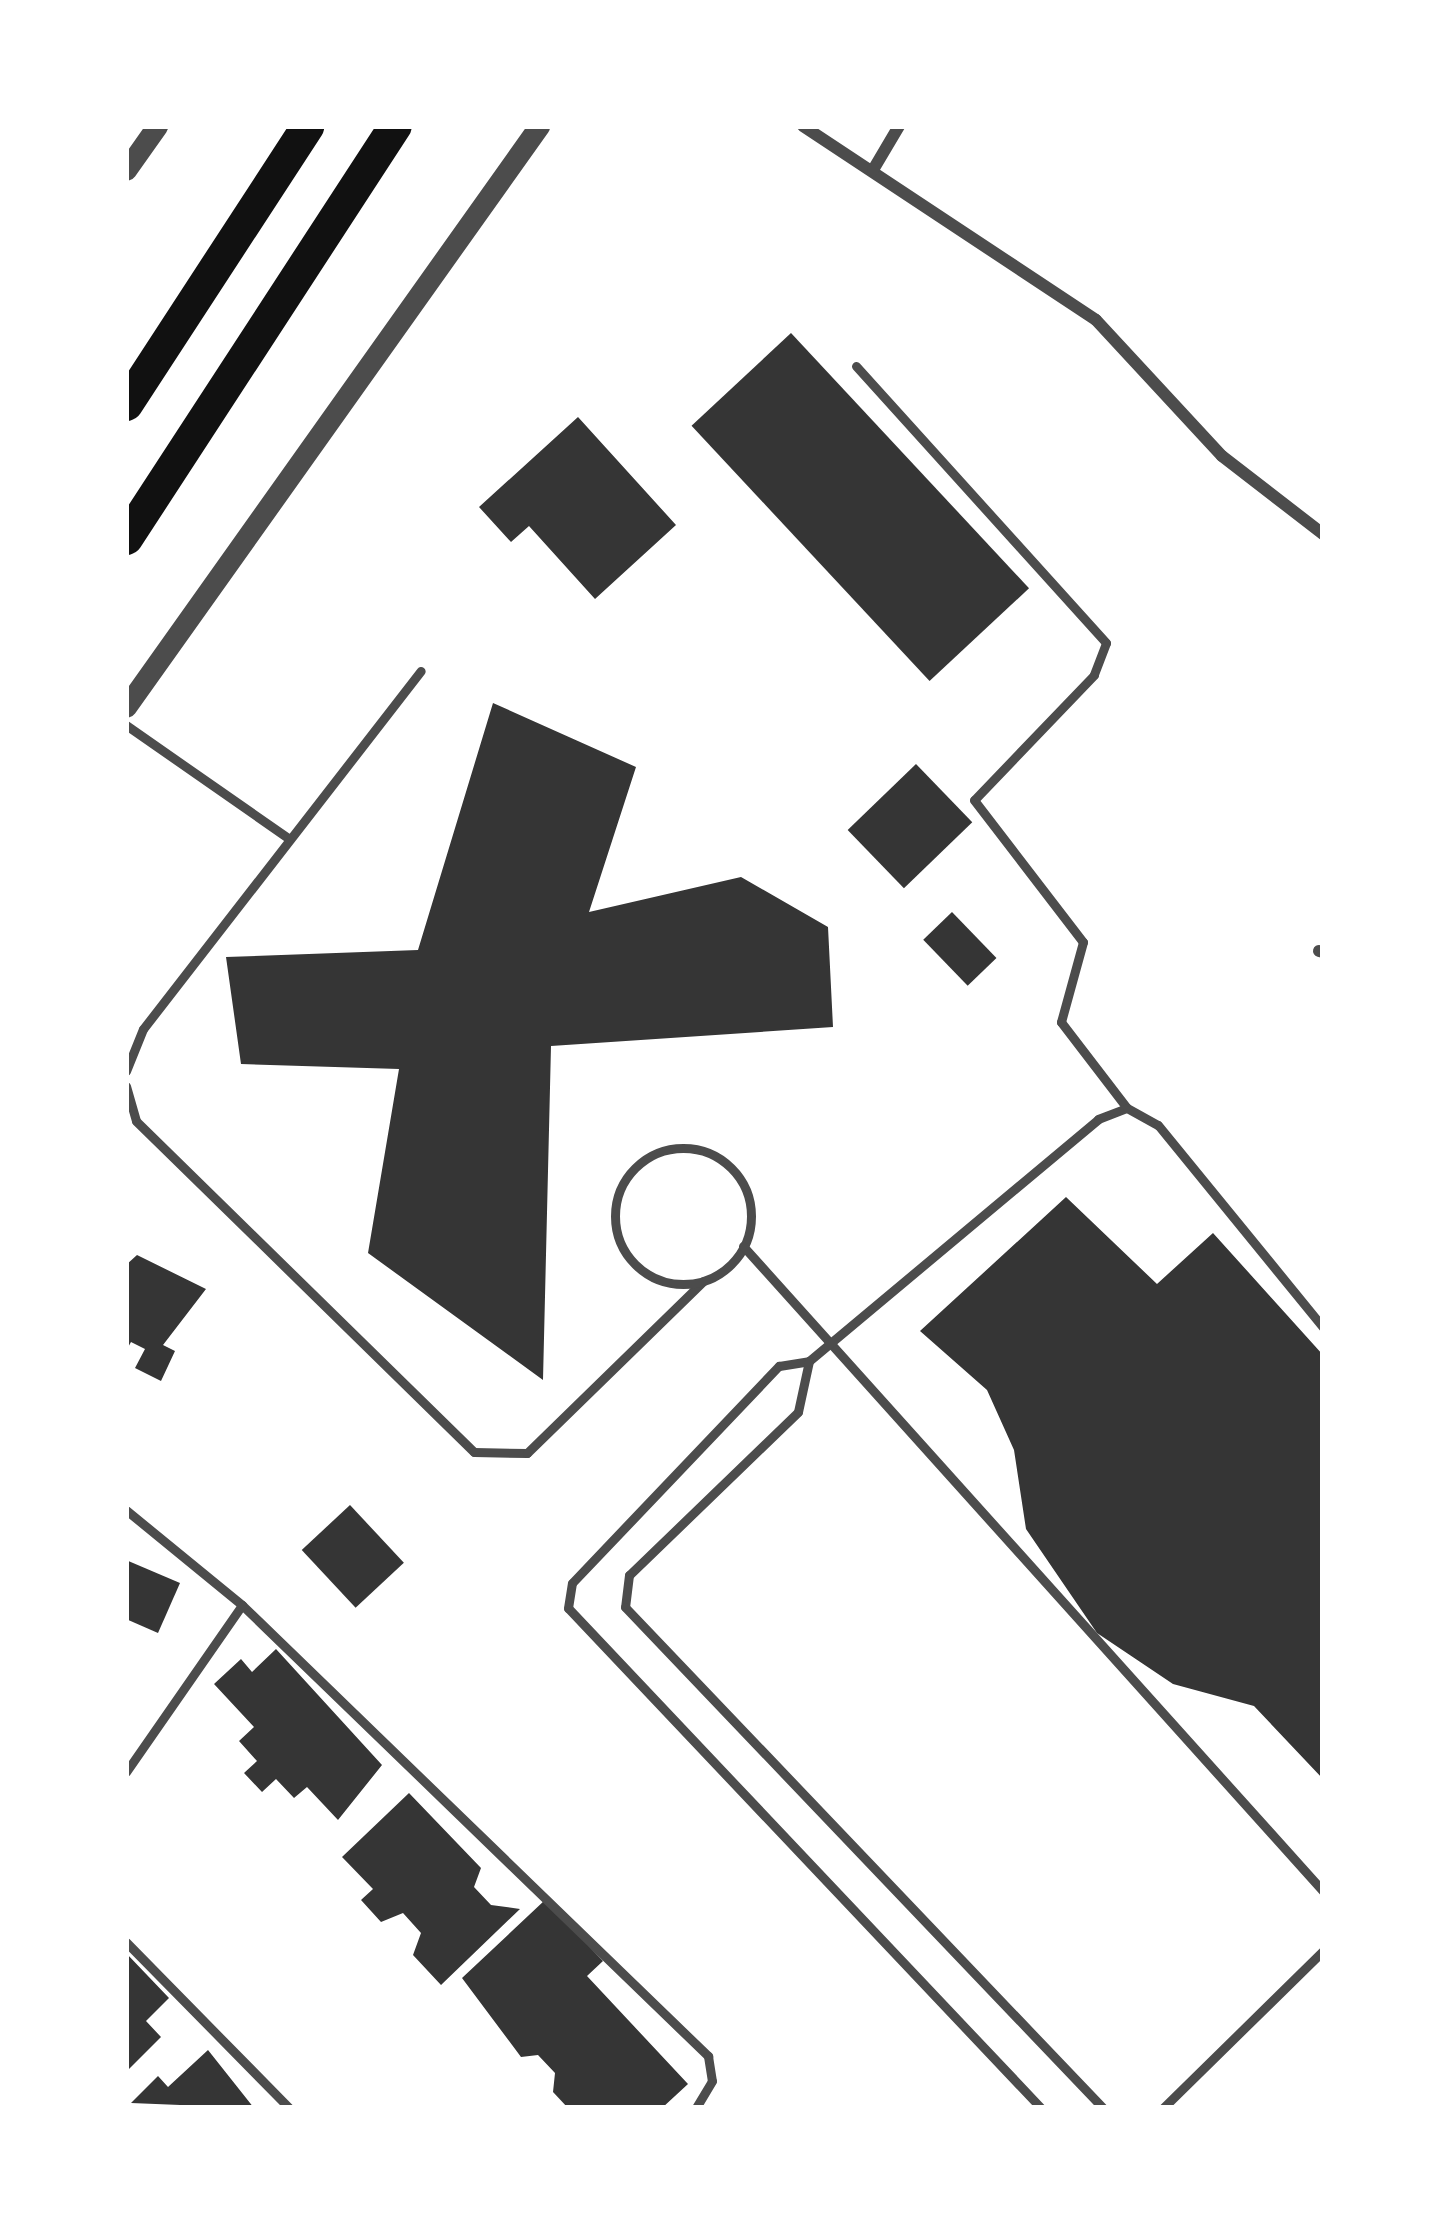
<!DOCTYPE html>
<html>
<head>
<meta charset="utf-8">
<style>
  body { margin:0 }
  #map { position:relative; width:1449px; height:2234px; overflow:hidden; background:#fff; font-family:"DejaVu Sans",sans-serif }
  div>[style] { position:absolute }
  .building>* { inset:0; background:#353535; transform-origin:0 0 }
  .service>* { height:9px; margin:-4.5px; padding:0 4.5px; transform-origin:4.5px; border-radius:4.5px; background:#4c4c4c }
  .service>.ring { margin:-4.5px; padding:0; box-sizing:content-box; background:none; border:9px solid #4c4c4c; border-radius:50% }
  .minor>* { height:12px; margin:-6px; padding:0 6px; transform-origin:6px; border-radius:6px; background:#4c4c4c }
  .tertiary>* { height:21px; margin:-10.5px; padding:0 10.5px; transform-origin:10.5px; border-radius:10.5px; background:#4c4c4c }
  .trunk>* { height:33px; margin:-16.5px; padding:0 16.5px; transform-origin:16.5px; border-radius:16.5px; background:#111 }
  span { translate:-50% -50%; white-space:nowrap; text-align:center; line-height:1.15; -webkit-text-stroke:10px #fff; paint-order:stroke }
  .frame { position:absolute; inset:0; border:129px solid #fff; pointer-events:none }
</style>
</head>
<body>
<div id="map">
  <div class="building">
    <i style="left:791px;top:333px;width:349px;height:136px;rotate:47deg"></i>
    <i style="clip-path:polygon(578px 417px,676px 525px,595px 599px,529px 526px,511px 542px,479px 507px)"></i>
    <i style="clip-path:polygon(493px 703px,636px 767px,589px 912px,741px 877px,828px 927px,833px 1027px,551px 1046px,543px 1380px,368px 1253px,399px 1069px,241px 1064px,226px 957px,418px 950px)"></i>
    <i style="left:916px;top:764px;width:81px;height:95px;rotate:46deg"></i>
    <i style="left:952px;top:912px;width:64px;height:40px;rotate:46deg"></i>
    <i style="clip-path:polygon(1066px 1197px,1157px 1284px,1213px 1233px,1323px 1355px,1323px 1779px,1254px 1706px,1173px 1684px,1097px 1633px,1026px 1529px,1014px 1450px,987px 1390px,920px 1331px)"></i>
    <i style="clip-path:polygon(137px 1255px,206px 1289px,163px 1345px,175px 1351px,161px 1381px,135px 1368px,145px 1349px,131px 1342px,126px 1351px,126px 1265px)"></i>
    <i style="left:350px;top:1505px;width:79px;height:66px;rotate:47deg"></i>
    <i style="clip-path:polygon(126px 1560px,180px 1583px,158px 1633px,126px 1619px)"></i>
    <i style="clip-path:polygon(276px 1649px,382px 1765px,338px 1820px,307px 1787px,294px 1798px,276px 1779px,262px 1792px,244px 1773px,257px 1761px,239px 1741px,254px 1727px,214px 1684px,241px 1659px,252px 1672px)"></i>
    <i style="clip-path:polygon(409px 1793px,481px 1868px,474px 1887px,491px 1905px,520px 1909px,441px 1985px,413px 1955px,421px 1933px,403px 1913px,381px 1922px,361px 1900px,373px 1889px,342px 1857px)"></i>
    <i style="clip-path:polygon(545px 1900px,603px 1961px,587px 1976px,688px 2084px,662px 2108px,568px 2108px,553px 2092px,555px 2073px,538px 2055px,521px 2057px,462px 1978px)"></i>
    <i style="clip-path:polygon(126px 1953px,169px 1998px,146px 2021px,161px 2037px,126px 2072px)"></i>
    <i style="clip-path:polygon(208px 2050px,254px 2108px,131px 2103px,158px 2076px,168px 2087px)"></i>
  </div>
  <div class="service">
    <i style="left:856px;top:366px;width:373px;rotate:47.9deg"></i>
    <i style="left:1106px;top:643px;width:34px;rotate:111deg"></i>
    <i style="left:1094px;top:675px;width:173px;rotate:133.8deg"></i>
    <i style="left:974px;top:800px;width:179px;rotate:52.5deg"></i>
    <i style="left:1083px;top:942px;width:83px;rotate:105.4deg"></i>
    <i style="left:1061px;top:1022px;width:108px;rotate:52.5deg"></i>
    <i style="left:126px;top:725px;width:198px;rotate:34.9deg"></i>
    <i style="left:126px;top:1071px;width:45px;rotate:-68deg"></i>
    <i style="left:143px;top:1029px;width:453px;rotate:-52.2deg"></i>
    <i style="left:126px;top:1086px;width:36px;rotate:74deg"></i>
    <i style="left:136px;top:1121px;width:473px;rotate:44.4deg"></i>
    <i style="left:474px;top:1452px;width:53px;rotate:1.1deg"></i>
    <i style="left:527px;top:1453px;width:246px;rotate:-44.3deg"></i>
    <i class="ring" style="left:615px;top:1148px;width:127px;height:127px"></i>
    <i style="left:743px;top:1246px;width:867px;rotate:48.04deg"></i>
    <i style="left:809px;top:1361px;width:377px;rotate:-39.9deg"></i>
    <i style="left:1098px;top:1119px;width:31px;rotate:-21deg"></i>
    <i style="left:1127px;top:1108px;width:35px;rotate:29deg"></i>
    <i style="left:1158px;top:1125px;width:261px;rotate:50.8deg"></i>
    <i style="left:126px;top:1510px;width:150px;rotate:39.3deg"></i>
    <i style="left:242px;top:1605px;width:649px;rotate:44.06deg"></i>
    <i style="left:708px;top:2056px;width:25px;rotate:81deg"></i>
    <i style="left:712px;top:2081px;width:31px;rotate:121deg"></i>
    <i style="left:126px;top:1772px;width:203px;rotate:-55.2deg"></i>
    <i style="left:126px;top:1942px;width:233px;rotate:45.5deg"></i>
    <i style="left:1041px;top:2108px;width:688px;rotate:-133.41deg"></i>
    <i style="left:568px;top:1608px;width:25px;rotate:-81deg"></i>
    <i style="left:572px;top:1583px;width:300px;rotate:-46.4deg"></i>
    <i style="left:779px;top:1366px;width:30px;rotate:-9deg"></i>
    <i style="left:809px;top:1361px;width:52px;rotate:102.2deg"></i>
    <i style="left:798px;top:1412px;width:235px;rotate:136deg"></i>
    <i style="left:629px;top:1575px;width:32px;rotate:97deg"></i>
    <i style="left:625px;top:1607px;width:692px;rotate:46.35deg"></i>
    <i style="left:1163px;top:2108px;width:224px;rotate:-44.5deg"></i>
  </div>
  <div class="minor">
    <i style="left:803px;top:126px;width:351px;rotate:33.5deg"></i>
    <i style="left:1096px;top:320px;width:185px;rotate:47.2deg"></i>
    <i style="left:1222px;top:456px;width:128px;rotate:37.7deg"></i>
    <i style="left:873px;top:170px;width:51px;rotate:-59.4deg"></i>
    <i style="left:1319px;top:951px;width:4px;rotate:14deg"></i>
  </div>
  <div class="tertiary">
    <i style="left:126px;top:170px;width:54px;rotate:-54.8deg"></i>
    <i style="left:126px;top:707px;width:713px;rotate:-54.59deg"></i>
  </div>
  <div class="trunk">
    <i style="left:126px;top:404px;width:332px;rotate:-56.9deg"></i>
    <i style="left:126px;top:538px;width:492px;rotate:-56.9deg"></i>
  </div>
  <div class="frame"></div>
</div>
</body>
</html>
